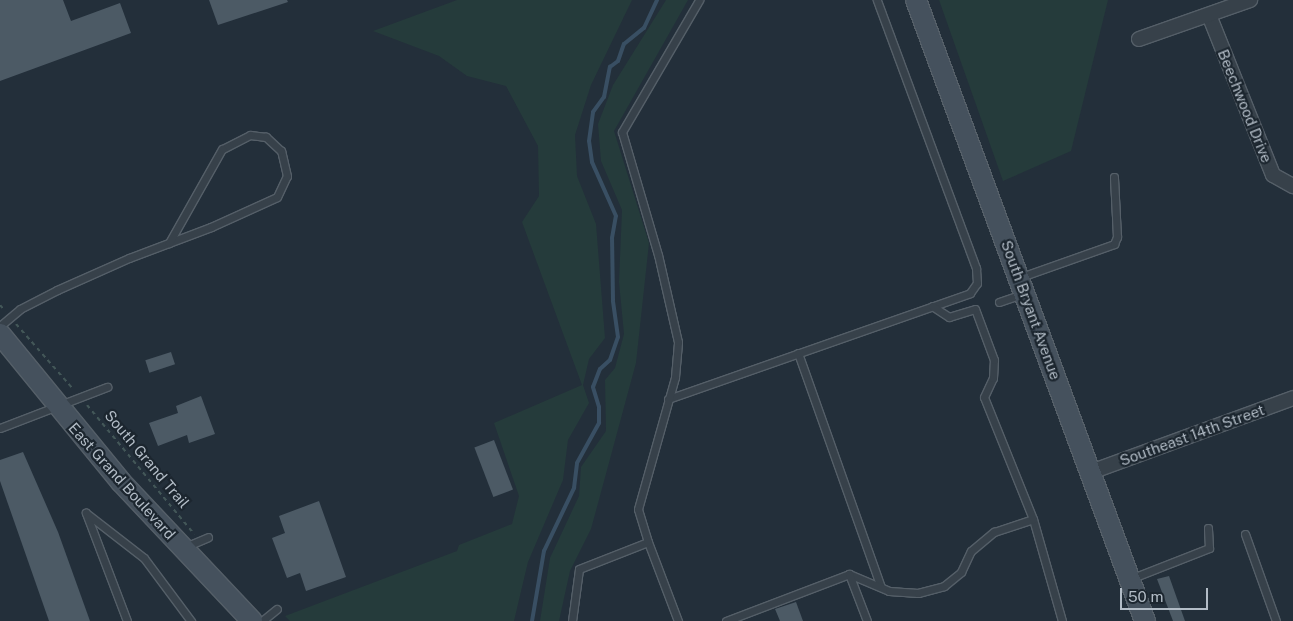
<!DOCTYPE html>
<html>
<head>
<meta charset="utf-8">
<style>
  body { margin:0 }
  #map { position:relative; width:1293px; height:621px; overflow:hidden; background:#232f3a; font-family:"Public Sans",sans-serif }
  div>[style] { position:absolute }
  .green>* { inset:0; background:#253b3b }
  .stream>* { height:4px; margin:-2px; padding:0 2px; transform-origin:2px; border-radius:2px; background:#394f63 }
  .building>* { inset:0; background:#4c5a65; transform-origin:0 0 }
  .path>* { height:2px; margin-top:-1px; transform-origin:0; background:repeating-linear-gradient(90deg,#435758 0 4px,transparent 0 8px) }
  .roads { filter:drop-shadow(1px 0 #555f68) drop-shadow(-1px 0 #555f68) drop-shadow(0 1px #555f68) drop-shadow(0 -1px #555f68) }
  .lane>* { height:7px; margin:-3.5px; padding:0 3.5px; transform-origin:3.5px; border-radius:3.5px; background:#37414a }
  .street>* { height:14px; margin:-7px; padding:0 7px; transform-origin:7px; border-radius:7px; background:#37414a }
  .secondary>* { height:20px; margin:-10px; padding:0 10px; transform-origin:10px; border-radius:10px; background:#45515d }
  span { translate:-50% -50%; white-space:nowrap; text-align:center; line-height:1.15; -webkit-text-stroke:4.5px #1c262f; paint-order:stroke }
  .street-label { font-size:15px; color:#b2bcc6 }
  .scale { position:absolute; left:1120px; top:588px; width:88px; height:22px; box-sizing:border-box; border:2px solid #b2bcc6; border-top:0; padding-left:6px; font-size:15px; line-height:18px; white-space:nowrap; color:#b2bcc6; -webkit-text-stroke:4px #1c262f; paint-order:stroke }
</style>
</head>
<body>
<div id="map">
  <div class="green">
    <i style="clip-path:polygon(457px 0,632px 0,591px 85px,575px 135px,577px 176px,596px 224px,605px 338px,589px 359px,583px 385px,589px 403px,568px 440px,563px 480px,528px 562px,514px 621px,290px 621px,285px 616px,457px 551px,459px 545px,512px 524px,519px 496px,494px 423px,582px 385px,522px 222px,539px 196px,538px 146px,506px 86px,467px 76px,439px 56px,373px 31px)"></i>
    <i style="clip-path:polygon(666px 0,688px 0,614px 131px,649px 243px,636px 363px,591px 529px,570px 571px,559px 621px,540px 621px,550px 558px,579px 496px,581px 467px,606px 431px,605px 380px,615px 368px,624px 334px,619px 282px,622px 210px,601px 161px,598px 124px,613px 85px)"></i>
    <i style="clip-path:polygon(939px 0,1108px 0,1071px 151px,1003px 181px)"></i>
  </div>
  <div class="stream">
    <i style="left:532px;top:621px;width:71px;rotate:-80.3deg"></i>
    <i style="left:544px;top:551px;width:70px;rotate:-64.5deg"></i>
    <i style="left:574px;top:488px;width:25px;rotate:-83deg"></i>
    <i style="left:577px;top:463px;width:46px;rotate:-61.2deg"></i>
    <i style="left:599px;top:423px;width:16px;rotate:-90deg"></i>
    <i style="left:599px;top:407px;width:21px;rotate:-107deg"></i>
    <i style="left:593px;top:387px;width:19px;rotate:-69deg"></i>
    <i style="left:600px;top:369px;width:13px;rotate:-42deg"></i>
    <i style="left:610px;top:360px;width:24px;rotate:-71deg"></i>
    <i style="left:618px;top:337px;width:37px;rotate:-98deg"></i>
    <i style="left:613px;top:300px;width:62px;rotate:-90.9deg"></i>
    <i style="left:612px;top:238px;width:22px;rotate:-80deg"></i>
    <i style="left:616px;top:216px;width:59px;rotate:-114deg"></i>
    <i style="left:592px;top:162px;width:21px;rotate:-98deg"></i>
    <i style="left:589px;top:141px;width:29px;rotate:-82deg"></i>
    <i style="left:593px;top:112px;width:19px;rotate:-54deg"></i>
    <i style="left:604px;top:97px;width:31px;rotate:-79deg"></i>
    <i style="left:610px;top:67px;width:10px;rotate:-37deg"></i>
    <i style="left:618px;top:61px;width:18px;rotate:-71deg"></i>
    <i style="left:624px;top:44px;width:26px;rotate:-39deg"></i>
    <i style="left:644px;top:28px;width:31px;rotate:-65deg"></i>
  </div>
  <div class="building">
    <i style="clip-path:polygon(0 0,63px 0,71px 21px,120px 3px,131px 33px,0 81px)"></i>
    <i style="clip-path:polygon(209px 0,287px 0,288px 2px,218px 25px)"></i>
    <i style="left:171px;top:352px;width:13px;height:27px;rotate:72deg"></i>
    <i style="clip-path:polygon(201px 396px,215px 434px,189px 443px,187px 435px,158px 446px,149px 423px,178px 413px,176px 406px)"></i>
    <i style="left:494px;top:440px;width:53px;height:21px;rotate:69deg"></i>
    <i style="clip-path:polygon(23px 452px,58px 532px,90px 621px,49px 621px,0 481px,0 460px)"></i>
    <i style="clip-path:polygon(319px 501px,346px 577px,306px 591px,300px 573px,287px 578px,272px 538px,285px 533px,279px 516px)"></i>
    <i style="clip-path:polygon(1169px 576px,1185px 621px,1173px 621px,1157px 579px)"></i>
    <i style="clip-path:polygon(796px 602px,803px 621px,780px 621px,775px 609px)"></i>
  </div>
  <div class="path">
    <i style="left:0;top:305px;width:8px;rotate:50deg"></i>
    <i style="left:16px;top:324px;width:88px;rotate:48.7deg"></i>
    <i style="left:87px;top:405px;width:168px;rotate:50.3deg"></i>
  </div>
  <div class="roads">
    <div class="lane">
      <i style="left:1021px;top:277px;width:99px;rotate:-19.5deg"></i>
      <i style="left:1114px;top:244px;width:8px;rotate:-67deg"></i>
      <i style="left:1117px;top:237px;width:60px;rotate:-92.9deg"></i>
      <i style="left:999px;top:302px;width:24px;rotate:-19deg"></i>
      <i style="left:0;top:326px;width:26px;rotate:-40deg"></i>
      <i style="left:20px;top:309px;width:42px;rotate:-27.2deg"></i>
      <i style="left:57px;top:290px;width:79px;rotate:-24deg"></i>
      <i style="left:129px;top:258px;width:88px;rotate:-20.7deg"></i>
      <i style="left:211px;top:227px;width:72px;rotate:-24.4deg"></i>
      <i style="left:277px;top:197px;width:23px;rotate:-65deg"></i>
      <i style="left:287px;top:176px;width:26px;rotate:-103deg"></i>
      <i style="left:281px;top:151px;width:21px;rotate:-137deg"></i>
      <i style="left:266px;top:137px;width:16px;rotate:-173deg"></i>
      <i style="left:250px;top:135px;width:31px;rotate:153deg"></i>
      <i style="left:222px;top:149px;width:108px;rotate:119.4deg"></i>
      <i style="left:798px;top:353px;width:248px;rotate:70.5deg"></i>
      <i style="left:668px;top:399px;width:320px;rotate:-19.3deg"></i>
      <i style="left:970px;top:293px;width:12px;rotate:-55deg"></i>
      <i style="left:977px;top:283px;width:15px;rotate:-94deg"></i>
      <i style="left:976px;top:268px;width:286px;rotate:-110.3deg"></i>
      <i style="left:0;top:428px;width:115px;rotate:-21deg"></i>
      <i style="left:1033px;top:519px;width:106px;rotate:74.1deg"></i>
      <i style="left:1245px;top:534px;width:92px;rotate:70.4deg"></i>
      <i style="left:648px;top:542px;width:85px;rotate:69.2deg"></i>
      <i style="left:185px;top:547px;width:25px;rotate:-23deg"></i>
      <i style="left:849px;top:574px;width:43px;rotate:23deg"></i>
      <i style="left:889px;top:591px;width:29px;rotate:4deg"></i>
      <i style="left:918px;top:593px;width:27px;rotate:-15deg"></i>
      <i style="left:944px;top:586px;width:22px;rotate:-39deg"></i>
      <i style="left:961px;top:572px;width:23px;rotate:-65deg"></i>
      <i style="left:971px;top:551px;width:30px;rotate:-40deg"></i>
      <i style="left:994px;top:532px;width:41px;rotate:-18.4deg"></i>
      <i style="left:1033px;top:519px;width:131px;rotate:-111.9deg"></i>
      <i style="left:984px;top:397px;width:21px;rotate:-65deg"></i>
      <i style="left:993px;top:378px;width:18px;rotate:-87deg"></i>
      <i style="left:994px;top:360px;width:54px;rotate:-110.4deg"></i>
      <i style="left:975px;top:309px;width:27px;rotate:163deg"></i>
      <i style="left:949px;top:317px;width:20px;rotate:-147deg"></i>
      <i style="left:1130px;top:579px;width:85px;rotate:-21.4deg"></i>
      <i style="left:1209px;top:548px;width:20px;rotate:-93deg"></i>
      <i style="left:127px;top:621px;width:116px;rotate:-110.8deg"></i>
      <i style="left:86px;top:513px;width:73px;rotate:37.8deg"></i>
      <i style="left:144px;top:558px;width:79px;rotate:53.3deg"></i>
      <i style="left:262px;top:621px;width:19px;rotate:-39deg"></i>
      <i style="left:572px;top:621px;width:52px;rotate:-82.3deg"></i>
      <i style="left:579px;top:569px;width:74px;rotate:-21.4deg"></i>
      <i style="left:648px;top:542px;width:34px;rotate:-107deg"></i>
      <i style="left:638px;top:509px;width:137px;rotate:-74.3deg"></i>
      <i style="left:675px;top:377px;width:35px;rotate:-85deg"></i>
      <i style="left:678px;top:342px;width:89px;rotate:-102.9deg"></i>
      <i style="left:658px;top:255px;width:128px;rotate:-106.3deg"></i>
      <i style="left:622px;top:132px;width:153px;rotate:-59.7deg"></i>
      <i style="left:726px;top:621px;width:132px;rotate:-20.9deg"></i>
      <i style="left:849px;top:574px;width:50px;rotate:69deg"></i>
    </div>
    <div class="street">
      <i style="left:1209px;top:15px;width:172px;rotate:68.2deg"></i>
      <i style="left:1273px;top:175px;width:23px;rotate:29deg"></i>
      <i style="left:1139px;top:39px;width:118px;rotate:-19.4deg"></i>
      <i style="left:1091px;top:472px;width:215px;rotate:-20.1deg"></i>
    </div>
    <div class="secondary">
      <i style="left:916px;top:0;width:662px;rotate:69.76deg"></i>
      <i style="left:0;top:334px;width:191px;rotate:50.7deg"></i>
      <i style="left:121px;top:482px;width:191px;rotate:46.7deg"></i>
    </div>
  </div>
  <div class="street-label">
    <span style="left:1245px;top:106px;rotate:68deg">Beechwood Drive</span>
    <span style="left:1031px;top:310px;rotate:70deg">South Bryant Avenue</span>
    <span style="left:1192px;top:435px;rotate:-20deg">Southeast 14th Street</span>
    <span style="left:147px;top:459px;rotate:50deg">South Grand Trail</span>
    <span style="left:122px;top:481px;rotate:48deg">East Grand Boulevard</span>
  </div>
  <div class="scale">50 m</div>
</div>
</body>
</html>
